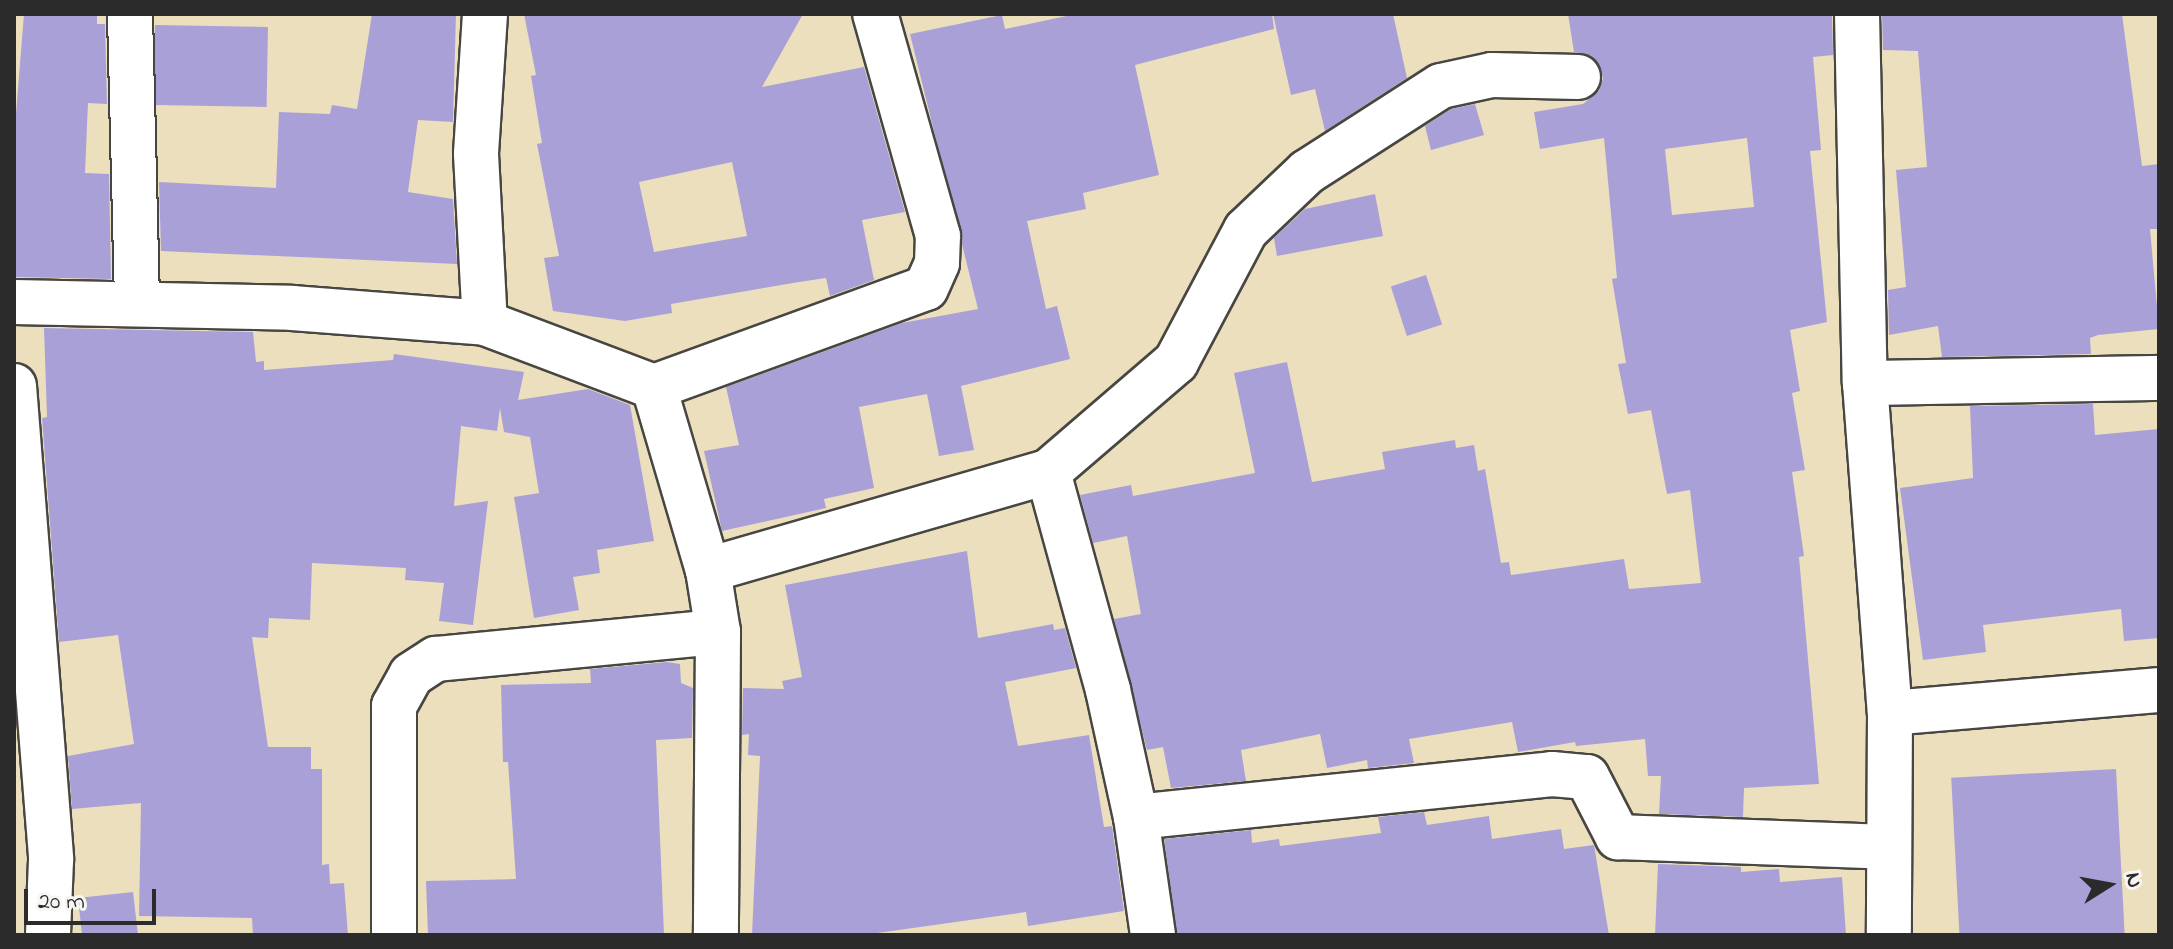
<!DOCTYPE html>
<html>
<head>
<meta charset="utf-8">
<style>
  body { margin:0 }
  #map { position:relative; width:2173px; height:949px; overflow:hidden; background:#ecdfbd; font-family:"Indie Flower",sans-serif }
  div>[style] { position:absolute }
  .building>* { inset:0; background:#aaa0d8; transform-origin:0 0 }
  .roads { filter:drop-shadow(2px 0 #484641) drop-shadow(-2px 0 #484641) drop-shadow(0 2px #484641) drop-shadow(0 -2px #484641) }
  .minor>* { height:44px; margin:-22px; padding:0 22px; transform-origin:22px; border-radius:22px; background:#fff }
  span { translate:-50% -50%; white-space:nowrap; text-align:center; line-height:1.15; -webkit-text-stroke:6px #f6f6f2; paint-order:stroke }
  .frame { position:absolute; inset:0; border:16px solid #2b2b2b; pointer-events:none }
  .north { position:absolute; left:2069px; top:845px; width:80px; height:80px; -webkit-text-stroke:6px #f6f6f2; paint-order:stroke; rotate:79deg; font-size:22px; font-weight:700; line-height:32px; text-align:center; color:#2b2b2b }
  .north::after { content:''; display:block; margin:auto; width:28px; height:36px; background:#2b2b2b; clip-path:polygon(50% 0,100% 100%,50% 72%,0 100%) }
  .scale { position:absolute; left:24px; top:889px; width:132px; height:36px; box-sizing:border-box; border:4px solid #2b2b2b; border-top:0; padding-left:10px; font-size:24px; line-height:28px; white-space:nowrap; color:#2b2b2b; -webkit-text-stroke:6px #f6f6f2; paint-order:stroke }
</style>
</head>
<body>
<div id="map">
  <div class="building">
    <i style="clip-path:polygon(24px 14px,97px 14px,97px 24px,105px 24px,107px 104px,88px 103px,85px 173px,109px 174px,111px 279px,14px 277px,14px 138px)"></i>
    <i style="clip-path:polygon(372px 14px,456px 14px,453px 122px,418px 120px,408px 192px,453px 199px,457px 264px,161px 251px,159px 182px,276px 188px,279px 112px,330px 114px,332px 105px,357px 109px)"></i>
    <i style="clip-path:polygon(evenodd,524px 14px,803px 14px,762px 87px,864px 67px,905px 212px,862px 220px,874px 280px,830px 296px,826px 278px,799px 282px,671px 304px,672px 313px,625px 321px,553px 311px,544px 258px,559px 256px,537px 144px,542px 143px,531px 76px,536px 75px,524px 14px,732px 162px,747px 236px,654px 252px,639px 182px,732px 162px)"></i>
    <i style="clip-path:polygon(1076px 14px,1272px 14px,1274px 29px,1135px 65px,1159px 175px,1083px 193px,1086px 209px,1027px 221px,1046px 309px,1057px 306px,1070px 359px,961px 386px,974px 450px,939px 456px,927px 394px,859px 407px,874px 488px,824px 499px,826px 508px,722px 531px,704px 451px,739px 445px,726px 387px,902px 323px,978px 309px,910px 34px,1002px 15px,1005px 29px)"></i>
    <i style="clip-path:polygon(1273px 14px,1393px 14px,1407px 78px,1325px 131px,1315px 89px,1291px 95px)"></i>
    <i style="clip-path:polygon(evenodd,1568px 14px,1832px 14px,1833px 55px,1813px 57px,1821px 150px,1810px 151px,1827px 322px,1790px 330px,1800px 391px,1792px 393px,1805px 470px,1792px 472px,1804px 556px,1799px 557px,1819px 784px,1744px 788px,1743px 817px,1659px 814px,1661px 776px,1648px 776px,1645px 739px,1576px 746px,1575px 742px,1518px 752px,1512px 722px,1409px 739px,1414px 763px,1368px 768px,1367px 760px,1327px 768px,1320px 734px,1241px 750px,1246px 781px,1171px 788px,1163px 747px,1147px 750px,1114px 619px,1141px 614px,1127px 536px,1093px 543px,1080px 495px,1131px 485px,1133px 496px,1255px 473px,1234px 373px,1287px 362px,1312px 482px,1385px 469px,1382px 452px,1455px 440px,1456px 448px,1474px 445px,1478px 471px,1485px 469px,1501px 563px,1509px 562px,1511px 575px,1624px 559px,1629px 589px,1701px 583px,1690px 490px,1667px 494px,1651px 410px,1628px 414px,1618px 364px,1626px 363px,1612px 279px,1617px 278px,1604px 138px,1540px 149px,1534px 112px,1583px 104px,1599px 91px,1603px 78px,1592px 56px,1574px 52px,1568px 14px,1747px 138px,1754px 207px,1672px 215px,1665px 149px,1747px 138px)"></i>
    <i style="clip-path:polygon(1882px 14px,2122px 14px,2142px 166px,2159px 164px,2159px 229px,2150px 229px,2159px 329px,2098px 335px,2090px 338px,2091px 354px,1942px 357px,1938px 326px,1889px 335px,1888px 290px,1906px 287px,1896px 170px,1927px 167px,1918px 51px,1883px 50px)"></i>
    <i style="left:155px;top:25px;width:113px;height:80px;rotate:1deg"></i>
    <i style="clip-path:polygon(1475px 104px,1484px 135px,1431px 150px,1425px 126px,1451px 109px)"></i>
    <i style="clip-path:polygon(1375px 194px,1383px 236px,1277px 256px,1274px 238px,1305px 209px)"></i>
    <i style="left:1426px;top:275px;width:52px;height:37px;rotate:72deg"></i>
    <i style="clip-path:polygon(44px 328px,253px 332px,256px 362px,264px 361px,264px 370px,393px 360px,394px 354px,524px 372px,518px 400px,588px 389px,630px 405px,654px 541px,597px 550px,600px 573px,573px 577px,579px 610px,534px 618px,514px 497px,539px 493px,530px 437px,504px 432px,500px 408px,497px 431px,461px 426px,454px 506px,488px 501px,473px 625px,439px 621px,444px 583px,405px 580px,406px 568px,312px 563px,310px 620px,269px 618px,268px 638px,252px 637px,268px 747px,311px 747px,311px 769px,322px 769px,322px 865px,329px 864px,330px 884px,344px 883px,348px 935px,253px 935px,252px 918px,139px 916px,141px 803px,72px 809px,68px 756px,134px 744px,118px 635px,59px 642px,42px 418px,47px 417px)"></i>
    <i style="clip-path:polygon(2093px 404px,2095px 435px,2159px 429px,2159px 638px,2124px 641px,2121px 609px,1983px 625px,1986px 652px,1923px 660px,1900px 488px,1973px 478px,1970px 406px)"></i>
    <i style="clip-path:polygon(967px 551px,978px 638px,1053px 624px,1054px 630px,1065px 628px,1076px 668px,1005px 682px,1018px 746px,1089px 735px,1104px 827px,1112px 826px,1124px 911px,1028px 926px,1026px 912px,863px 935px,752px 935px,760px 756px,748px 755px,749px 734px,742px 735px,743px 688px,784px 689px,782px 681px,802px 677px,785px 585px)"></i>
    <i style="clip-path:polygon(667px 662px,680px 664px,681px 683px,693px 688px,692px 738px,656px 740px,664px 935px,428px 935px,426px 881px,516px 879px,508px 762px,503px 762px,501px 685px,591px 683px,590px 669px)"></i>
    <i style="left:2116px;top:769px;width:166px;height:165px;rotate:87deg"></i>
    <i style="clip-path:polygon(1424px 812px,1427px 825px,1489px 816px,1492px 839px,1561px 829px,1564px 849px,1594px 845px,1609px 935px,1177px 935px,1164px 839px,1251px 830px,1252px 843px,1279px 839px,1280px 846px,1381px 833px,1378px 817px)"></i>
    <i style="clip-path:polygon(1658px 864px,1741px 867px,1741px 872px,1779px 869px,1780px 882px,1842px 877px,1846px 935px,1655px 935px)"></i>
    <i style="clip-path:polygon(133px 892px,138px 935px,82px 935px,78px 898px)"></i>
  </div>
  <div class="roads">
    <div class="minor">
      <i style="left:130px;top:14px;width:290px;rotate:88.6deg"></i>
      <i style="left:485px;top:14px;width:140px;rotate:93.7deg"></i>
      <i style="left:476px;top:154px;width:169px;rotate:87deg"></i>
      <i style="left:485px;top:323px;width:181px;rotate:20.7deg"></i>
      <i style="left:654px;top:387px;width:191px;rotate:73.6deg"></i>
      <i style="left:708px;top:570px;width:63px;rotate:80.8deg"></i>
      <i style="left:718px;top:632px;width:303px;rotate:90.4deg"></i>
      <i style="left:1857px;top:14px;width:369px;rotate:88.8deg"></i>
      <i style="left:1865px;top:383px;width:331px;rotate:85.7deg"></i>
      <i style="left:1890px;top:713px;width:222px;rotate:90.3deg"></i>
      <i style="left:14px;top:302px;width:278px;rotate:1.2deg"></i>
      <i style="left:292px;top:308px;width:194px;rotate:4.4deg"></i>
      <i style="left:1865px;top:383px;width:294px;rotate:-1deg"></i>
      <i style="left:14px;top:386px;width:475px;rotate:85.5deg"></i>
      <i style="left:51px;top:860px;width:75px;rotate:92.3deg"></i>
      <i style="left:654px;top:387px;width:289px;rotate:-20deg"></i>
      <i style="left:926px;top:288px;width:27px;rotate:-66deg"></i>
      <i style="left:937px;top:263px;width:27px;rotate:-88deg"></i>
      <i style="left:938px;top:236px;width:231px;rotate:-105.8deg"></i>
      <i style="left:1048px;top:472px;width:169px;rotate:-40.7deg"></i>
      <i style="left:1176px;top:362px;width:149px;rotate:-62.1deg"></i>
      <i style="left:1246px;top:230px;width:84px;rotate:-43.6deg"></i>
      <i style="left:1307px;top:172px;width:159px;rotate:-32.7deg"></i>
      <i style="left:1441px;top:86px;width:52px;rotate:-12.2deg"></i>
      <i style="left:1492px;top:75px;width:86px;rotate:1.3deg"></i>
      <i style="left:708px;top:570px;width:354px;rotate:-16.1deg"></i>
      <i style="left:1048px;top:472px;width:226px;rotate:74.6deg"></i>
      <i style="left:1108px;top:690px;width:130px;rotate:77.6deg"></i>
      <i style="left:1136px;top:817px;width:119px;rotate:81.8deg"></i>
      <i style="left:1890px;top:713px;width:270px;rotate:-4.9deg"></i>
      <i style="left:1136px;top:817px;width:418px;rotate:-5.9deg"></i>
      <i style="left:1552px;top:774px;width:35px;rotate:5deg"></i>
      <i style="left:1587px;top:777px;width:68px;rotate:62.7deg"></i>
      <i style="left:1618px;top:837px;width:268px;rotate:2.1deg"></i>
      <i style="left:394px;top:935px;width:229px;rotate:-90deg"></i>
      <i style="left:394px;top:706px;width:35px;rotate:-61deg"></i>
      <i style="left:411px;top:675px;width:30px;rotate:-33deg"></i>
      <i style="left:436px;top:659px;width:283px;rotate:-5.5deg"></i>
    </div>
  </div>
  <div class="frame"></div>
  <div class="north">N</div>
  <div class="scale">20 m</div>
</div>
</body>
</html>
